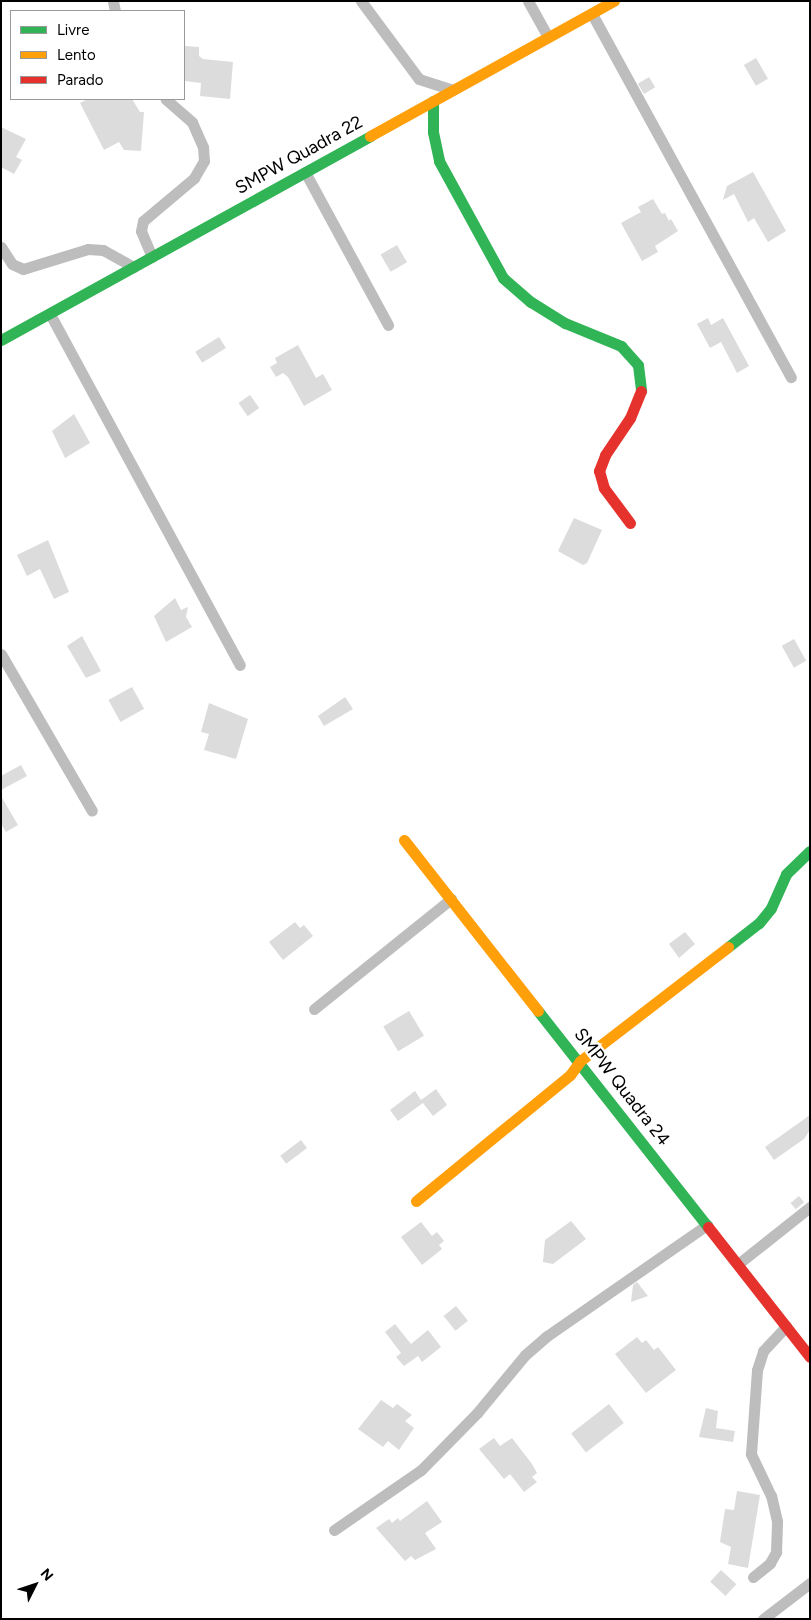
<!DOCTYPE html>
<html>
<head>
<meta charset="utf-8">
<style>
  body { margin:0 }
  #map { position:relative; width:811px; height:1620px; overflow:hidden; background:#fff; font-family:Figtree,sans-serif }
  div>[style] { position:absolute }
  .building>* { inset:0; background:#dcdcdc; transform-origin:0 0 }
  .street>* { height:11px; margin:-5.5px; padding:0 5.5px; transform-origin:5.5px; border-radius:5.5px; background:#bdbdbd }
  .fast>* { height:11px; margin:-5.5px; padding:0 5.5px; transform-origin:5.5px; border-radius:5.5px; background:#30b455 }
  .slow>* { height:11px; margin:-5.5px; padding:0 5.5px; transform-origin:5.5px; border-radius:5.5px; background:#ff9f0a }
  .jam>* { height:11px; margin:-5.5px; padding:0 5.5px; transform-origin:5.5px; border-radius:5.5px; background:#e5322d }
  span { translate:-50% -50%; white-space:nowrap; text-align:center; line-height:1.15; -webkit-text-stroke:4.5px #fff; paint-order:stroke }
  .street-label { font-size:18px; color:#000 }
  .frame { position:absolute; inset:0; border:2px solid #000; pointer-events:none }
  .legend { position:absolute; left:10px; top:10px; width:175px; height:90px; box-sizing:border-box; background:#fff; border:1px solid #999; margin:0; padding:6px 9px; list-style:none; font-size:15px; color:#000 }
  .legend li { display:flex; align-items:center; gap:10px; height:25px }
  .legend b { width:25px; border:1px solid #999 }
  .north { position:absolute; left:10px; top:1560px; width:50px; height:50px; -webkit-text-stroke:4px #fff; paint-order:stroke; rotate:49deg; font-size:14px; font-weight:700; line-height:20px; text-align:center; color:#000 }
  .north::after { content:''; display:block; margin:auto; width:18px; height:22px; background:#000; clip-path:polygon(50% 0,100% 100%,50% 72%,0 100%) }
</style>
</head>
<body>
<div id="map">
  <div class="building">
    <i style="clip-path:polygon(185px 46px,199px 47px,199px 56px,203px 59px,233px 62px,230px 99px,200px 96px,201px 83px,185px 81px)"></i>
    <i style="left:756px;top:58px;width:24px;height:14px;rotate:60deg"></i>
    <i style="left:649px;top:77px;width:12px;height:13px;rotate:59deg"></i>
    <i style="clip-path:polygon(88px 99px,132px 99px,140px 112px,144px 112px,141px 151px,124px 150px,119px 142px,104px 150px,80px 103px)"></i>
    <i style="clip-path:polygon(1px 127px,26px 139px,16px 157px,22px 160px,14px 174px,1px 167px)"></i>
    <i style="clip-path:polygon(753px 172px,786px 231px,768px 242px,754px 218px,748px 222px,734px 194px,723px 200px,727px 186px)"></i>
    <i style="clip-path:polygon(653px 199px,662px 214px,665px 213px,669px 221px,671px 219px,678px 231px,655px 246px,658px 252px,642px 261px,621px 223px,641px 212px,638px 207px)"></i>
    <i style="left:397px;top:245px;width:20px;height:19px;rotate:60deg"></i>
    <i style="clip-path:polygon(708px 318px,711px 325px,723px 318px,749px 366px,737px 373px,721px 342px,710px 348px,697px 324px)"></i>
    <i style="left:219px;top:337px;width:13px;height:28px;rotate:58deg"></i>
    <i style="clip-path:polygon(298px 345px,316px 378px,323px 374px,332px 390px,304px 406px,288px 377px,283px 373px,276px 377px,270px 367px,277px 363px,275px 358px)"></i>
    <i style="left:250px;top:395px;width:16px;height:14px;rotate:55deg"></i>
    <i style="clip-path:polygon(74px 414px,90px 443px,65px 458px,52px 431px)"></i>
    <i style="clip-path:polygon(574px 518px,602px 530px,587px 563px,583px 565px,558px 551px)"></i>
    <i style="clip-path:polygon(48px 540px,69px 592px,54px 599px,40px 569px,27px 576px,17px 555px)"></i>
    <i style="clip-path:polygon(175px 598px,181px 610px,188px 607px,186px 617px,192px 627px,166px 642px,154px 616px)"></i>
    <i style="clip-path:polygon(82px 636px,101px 671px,86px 678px,67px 646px)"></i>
    <i style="left:794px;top:639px;width:25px;height:14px;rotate:61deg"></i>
    <i style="left:132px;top:687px;width:25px;height:27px;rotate:61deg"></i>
    <i style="clip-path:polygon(345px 697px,353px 709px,324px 726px,318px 716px)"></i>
    <i style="clip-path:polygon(209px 703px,248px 719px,236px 759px,204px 750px,209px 734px,201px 732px)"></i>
    <i style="clip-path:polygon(21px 765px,27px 776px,1px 790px,1px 776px)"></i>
    <i style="clip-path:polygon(1px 796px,18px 825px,6px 832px,1px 824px)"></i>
    <i style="clip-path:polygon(295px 922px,300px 928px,304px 925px,313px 936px,283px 960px,269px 942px)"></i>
    <i style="clip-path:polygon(685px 932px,695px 944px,679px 958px,669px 944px)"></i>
    <i style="left:409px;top:1011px;width:29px;height:30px;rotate:59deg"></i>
    <i style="clip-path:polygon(436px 1089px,447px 1105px,433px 1116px,423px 1103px,398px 1121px,390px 1110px,415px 1091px,421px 1100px)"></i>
    <i style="clip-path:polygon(810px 1115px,810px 1130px,804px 1139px,774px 1160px,765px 1147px)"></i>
    <i style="left:301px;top:1140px;width:10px;height:26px;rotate:53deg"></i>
    <i style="left:799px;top:1196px;width:8px;height:11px;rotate:50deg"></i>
    <i style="clip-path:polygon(571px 1221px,586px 1239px,553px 1264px,543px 1262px,545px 1240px)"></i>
    <i style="clip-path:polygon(421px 1222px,432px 1236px,437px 1232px,444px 1241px,439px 1245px,442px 1249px,422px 1265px,401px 1237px)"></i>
    <i style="clip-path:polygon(637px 1282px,648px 1296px,631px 1302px,633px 1285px)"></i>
    <i style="left:456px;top:1306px;width:19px;height:16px;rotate:51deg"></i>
    <i style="clip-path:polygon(395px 1324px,411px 1344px,428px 1330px,441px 1347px,422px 1362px,418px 1356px,404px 1366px,396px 1357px,401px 1353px,385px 1332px)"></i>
    <i style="clip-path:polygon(637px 1337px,642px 1343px,646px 1340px,654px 1350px,658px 1347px,676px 1370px,646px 1393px,615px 1354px)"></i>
    <i style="clip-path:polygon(381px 1400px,393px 1408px,397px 1404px,412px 1415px,405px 1421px,414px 1428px,399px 1450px,388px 1441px,383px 1447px,358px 1429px)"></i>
    <i style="left:609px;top:1404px;width:24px;height:48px;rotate:52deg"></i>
    <i style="clip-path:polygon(706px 1408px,718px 1411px,716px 1428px,735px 1431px,733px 1442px,699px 1437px)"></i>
    <i style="clip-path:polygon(494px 1438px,500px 1446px,512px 1438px,532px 1464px,537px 1473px,532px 1477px,537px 1482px,524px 1492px,510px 1474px,504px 1479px,479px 1449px)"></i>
    <i style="clip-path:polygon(737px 1491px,760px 1495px,748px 1568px,728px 1564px,731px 1547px,720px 1542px,725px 1509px,734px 1510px)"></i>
    <i style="clip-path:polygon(427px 1501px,442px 1522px,425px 1533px,436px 1549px,415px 1560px,411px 1556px,405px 1561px,376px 1528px,389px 1519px,392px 1523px,398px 1518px,400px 1521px)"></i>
    <i style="left:721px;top:1570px;width:21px;height:16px;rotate:43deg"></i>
  </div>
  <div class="street">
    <i style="left:113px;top:1px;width:10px;rotate:79deg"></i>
    <i style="left:361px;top:1px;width:97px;rotate:53.4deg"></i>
    <i style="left:419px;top:79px;width:35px;rotate:18deg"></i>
    <i style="left:528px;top:1px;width:41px;rotate:60.9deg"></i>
    <i style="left:592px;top:14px;width:414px;rotate:61.3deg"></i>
    <i style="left:305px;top:172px;width:174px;rotate:61.5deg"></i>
    <i style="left:1px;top:247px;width:20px;rotate:57deg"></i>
    <i style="left:12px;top:264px;width:12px;rotate:24deg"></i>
    <i style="left:23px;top:269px;width:68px;rotate:-17.1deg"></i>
    <i style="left:88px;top:249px;width:15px;rotate:4deg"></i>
    <i style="left:103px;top:250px;width:35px;rotate:29deg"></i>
    <i style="left:152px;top:257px;width:28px;rotate:-113deg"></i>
    <i style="left:141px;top:231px;width:10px;rotate:-79deg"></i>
    <i style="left:143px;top:221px;width:67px;rotate:-40.1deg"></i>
    <i style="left:194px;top:178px;width:20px;rotate:-60deg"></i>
    <i style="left:204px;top:161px;width:14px;rotate:-94deg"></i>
    <i style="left:203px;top:147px;width:27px;rotate:-114deg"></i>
    <i style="left:192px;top:122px;width:35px;rotate:-139deg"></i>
    <i style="left:50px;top:314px;width:399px;rotate:61.6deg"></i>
    <i style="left:1px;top:654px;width:181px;rotate:59.9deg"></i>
    <i style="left:314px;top:1009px;width:176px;rotate:-38.8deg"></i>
    <i style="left:738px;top:1264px;width:92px;rotate:-38.4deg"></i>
    <i style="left:334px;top:1530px;width:106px;rotate:-34.6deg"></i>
    <i style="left:421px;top:1470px;width:80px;rotate:-45.5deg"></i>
    <i style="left:477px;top:1413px;width:75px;rotate:-50.4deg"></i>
    <i style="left:525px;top:1355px;width:29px;rotate:-41deg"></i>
    <i style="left:547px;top:1336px;width:195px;rotate:-34.8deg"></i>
    <i style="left:753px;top:1577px;width:22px;rotate:-39deg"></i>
    <i style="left:770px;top:1563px;width:13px;rotate:-61deg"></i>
    <i style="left:776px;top:1552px;width:31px;rotate:-88deg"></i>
    <i style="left:777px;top:1521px;width:26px;rotate:-103deg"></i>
    <i style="left:771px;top:1496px;width:47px;rotate:-115.5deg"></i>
    <i style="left:751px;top:1454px;width:84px;rotate:-85.9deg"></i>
    <i style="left:757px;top:1370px;width:20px;rotate:-72deg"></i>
    <i style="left:763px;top:1351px;width:34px;rotate:-47deg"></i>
    <i style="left:763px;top:1619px;width:59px;rotate:-37.5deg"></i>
  </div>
  <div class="fast">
    <i style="left:433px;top:101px;width:31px;rotate:90deg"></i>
    <i style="left:433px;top:132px;width:30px;rotate:78deg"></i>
    <i style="left:439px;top:161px;width:133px;rotate:61.3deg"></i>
    <i style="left:503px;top:278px;width:37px;rotate:41deg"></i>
    <i style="left:531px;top:302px;width:40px;rotate:32deg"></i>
    <i style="left:565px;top:323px;width:61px;rotate:22.3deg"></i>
    <i style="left:621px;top:346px;width:25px;rotate:48deg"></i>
    <i style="left:638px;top:365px;width:26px;rotate:83deg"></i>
    <i style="left:1px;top:340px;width:422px;rotate:-28.9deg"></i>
    <i style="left:728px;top:947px;width:39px;rotate:-38deg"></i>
    <i style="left:759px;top:923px;width:19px;rotate:-51deg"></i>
    <i style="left:771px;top:908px;width:37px;rotate:-66deg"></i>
    <i style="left:786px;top:874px;width:33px;rotate:-44deg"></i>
    <i style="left:538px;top:1011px;width:275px;rotate:51.8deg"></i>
  </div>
  <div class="slow">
    <i style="left:370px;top:136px;width:279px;rotate:-29deg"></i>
    <i style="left:404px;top:840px;width:217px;rotate:51.9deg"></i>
    <i style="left:416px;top:1201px;width:199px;rotate:-39.3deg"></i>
    <i style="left:570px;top:1075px;width:17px;rotate:-54deg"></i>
    <i style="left:580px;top:1061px;width:187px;rotate:-37.6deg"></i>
  </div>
  <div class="jam">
    <i style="left:630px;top:523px;width:44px;rotate:-126.6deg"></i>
    <i style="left:604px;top:488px;width:18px;rotate:-106deg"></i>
    <i style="left:599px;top:471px;width:17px;rotate:-69deg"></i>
    <i style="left:605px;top:455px;width:45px;rotate:-56deg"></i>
    <i style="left:630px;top:418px;width:29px;rotate:-68deg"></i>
    <i style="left:708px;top:1227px;width:165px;rotate:51.9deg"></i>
  </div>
  <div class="street-label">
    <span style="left:299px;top:155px;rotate:-29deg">SMPW Quadra 22</span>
    <span style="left:622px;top:1087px;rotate:52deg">SMPW Quadra 24</span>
  </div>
  <div class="frame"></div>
  <ul class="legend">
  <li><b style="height:6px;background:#30b455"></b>Livre</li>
  <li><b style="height:6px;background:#ff9f0a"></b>Lento</li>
  <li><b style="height:6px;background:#e5322d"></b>Parado</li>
  </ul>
  <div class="north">N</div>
</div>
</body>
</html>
